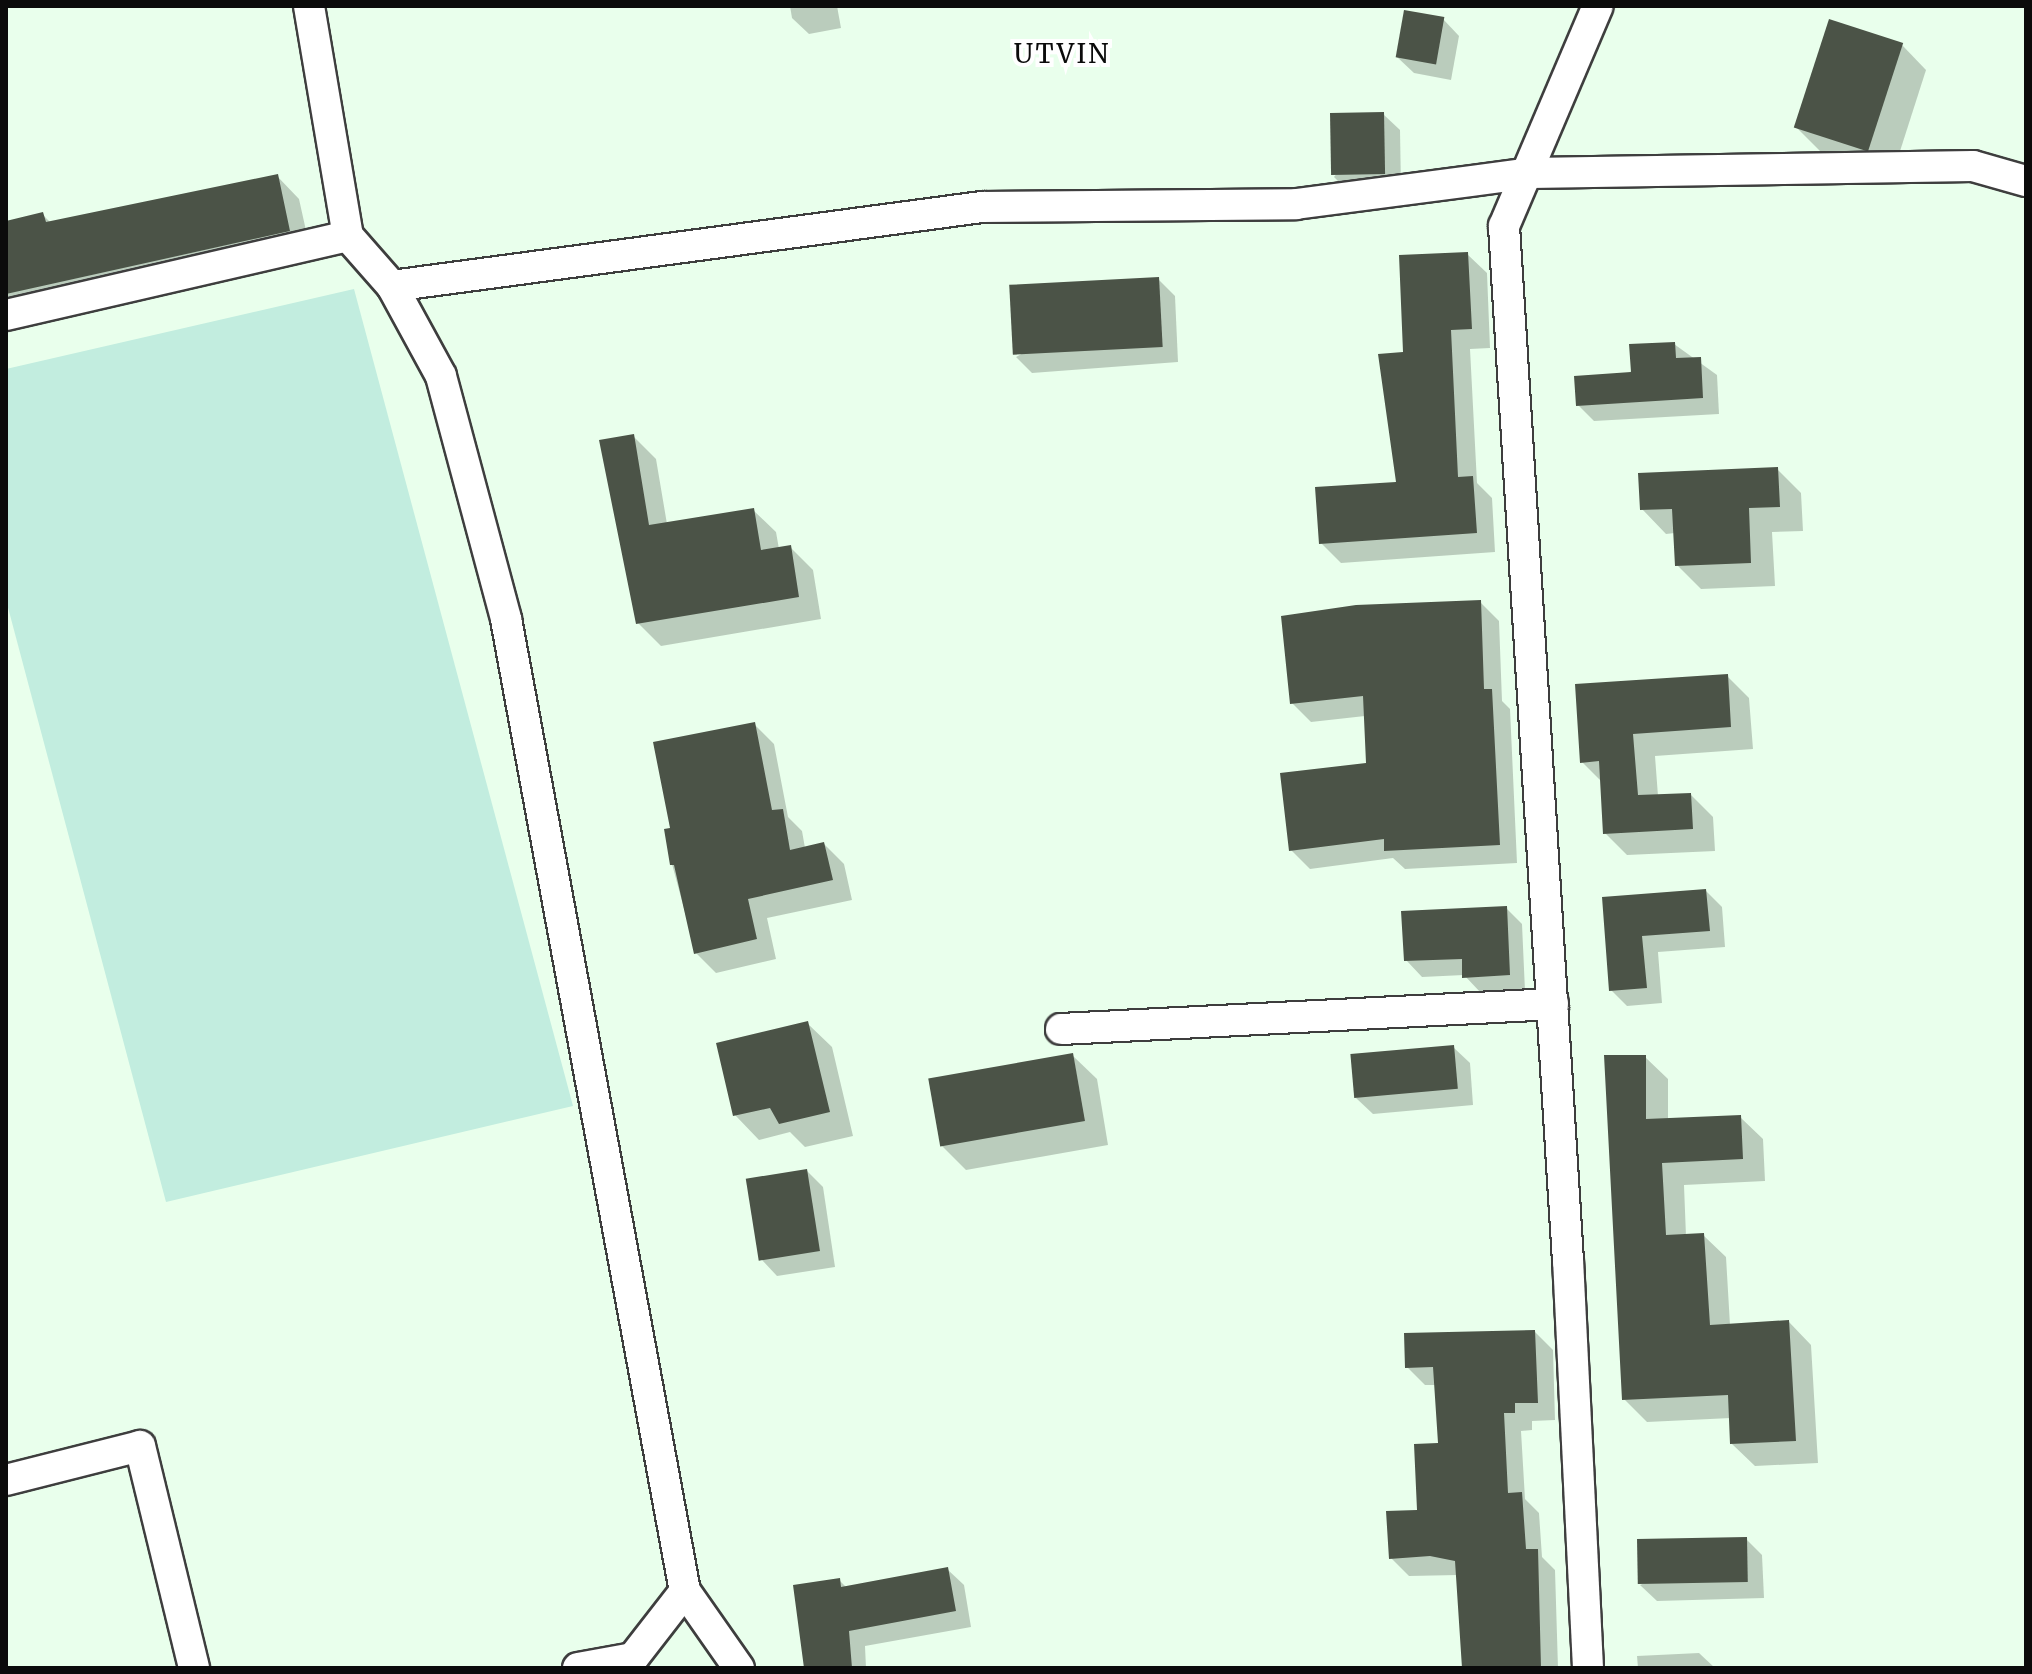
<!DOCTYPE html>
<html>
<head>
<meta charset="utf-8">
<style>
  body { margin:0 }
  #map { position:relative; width:2032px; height:1674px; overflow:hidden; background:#e9ffec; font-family:Merriweather,serif }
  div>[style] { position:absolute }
  .pitch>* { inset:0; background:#c2eddf }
  .shadow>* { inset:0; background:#0003 }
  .building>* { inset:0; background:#4b5347; transform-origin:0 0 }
  .roads { filter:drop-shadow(2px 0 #3e3e3e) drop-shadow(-2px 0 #3e3e3e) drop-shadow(0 2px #3e3e3e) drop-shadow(0 -2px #3e3e3e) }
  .minor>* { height:30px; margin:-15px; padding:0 15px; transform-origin:15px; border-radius:15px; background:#fff }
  span { translate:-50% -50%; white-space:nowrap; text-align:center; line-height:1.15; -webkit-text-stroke:8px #fff; paint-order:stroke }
  .quarter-label { font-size:26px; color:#0b0b0b; letter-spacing:2px }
  .frame { position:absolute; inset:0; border:8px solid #0b0b0b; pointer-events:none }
</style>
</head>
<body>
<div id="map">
  <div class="pitch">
    <i style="clip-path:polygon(354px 289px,573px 1106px,166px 1202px,6px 600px,6px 369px)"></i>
  </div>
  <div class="shadow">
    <i style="clip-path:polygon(790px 6px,837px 6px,841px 28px,809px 34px,792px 18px)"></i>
    <i style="clip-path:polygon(1443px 19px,1459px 36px,1451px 80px,1414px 73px,1397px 57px)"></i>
    <i style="clip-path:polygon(1902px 45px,1926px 70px,1893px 173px,1821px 152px,1797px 128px)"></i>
    <i style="clip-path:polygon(1383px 114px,1400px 130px,1401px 190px,1350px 193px,1334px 177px)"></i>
    <i style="clip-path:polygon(277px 176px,299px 199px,311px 253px,6px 315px,6px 223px,43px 215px,51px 223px)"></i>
    <i style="clip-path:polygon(1467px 254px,1487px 273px,1490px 348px,1470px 349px,1477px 483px,1492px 498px,1495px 552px,1341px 563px,1321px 543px,1398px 483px,1405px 354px)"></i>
    <i style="clip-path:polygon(1158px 279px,1175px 296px,1178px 362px,1032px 373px,1016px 357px)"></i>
    <i style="clip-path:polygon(1674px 344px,1717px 375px,1719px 414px,1594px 421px,1578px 405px)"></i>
    <i style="clip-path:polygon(633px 436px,656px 459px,667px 524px,753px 510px,776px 532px,779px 549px,790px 547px,813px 570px,821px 619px,661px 646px,638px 623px)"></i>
    <i style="clip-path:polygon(1777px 469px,1801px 493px,1803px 531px,1772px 532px,1775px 586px,1701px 589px,1677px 565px,1675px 533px,1666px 534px,1642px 509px)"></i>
    <i style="clip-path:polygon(1480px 602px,1499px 621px,1502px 701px,1510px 709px,1517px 863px,1405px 869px,1393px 858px,1310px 869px,1291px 850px,1368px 765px,1365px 716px,1311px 722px,1292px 703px)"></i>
    <i style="clip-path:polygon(1727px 676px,1749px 698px,1753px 749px,1655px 756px,1658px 796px,1691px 795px,1713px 817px,1715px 851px,1627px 855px,1605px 833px,1602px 782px,1582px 762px)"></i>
    <i style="clip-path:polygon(754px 724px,774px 744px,788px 817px,802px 831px,805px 848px,824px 844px,844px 864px,852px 900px,767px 918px,776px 959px,716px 973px,696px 953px,672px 864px,672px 830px)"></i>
    <i style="clip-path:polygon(1706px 891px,1722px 907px,1725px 947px,1658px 952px,1662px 1003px,1627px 1006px,1611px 990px,1604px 899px)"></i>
    <i style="clip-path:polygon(1506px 908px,1522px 924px,1525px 991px,1481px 993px,1464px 975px,1422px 977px,1406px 960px)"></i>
    <i style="clip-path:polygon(807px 1023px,832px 1047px,853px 1136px,805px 1147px,790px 1132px,759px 1140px,735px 1115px)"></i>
    <i style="clip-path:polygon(1453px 1047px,1470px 1063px,1473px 1105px,1373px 1114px,1356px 1098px)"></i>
    <i style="clip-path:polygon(1072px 1055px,1097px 1079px,1108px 1145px,966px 1170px,942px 1146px)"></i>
    <i style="clip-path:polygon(1645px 1057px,1668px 1079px,1668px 1120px,1740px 1117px,1763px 1139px,1765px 1181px,1684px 1185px,1686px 1236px,1703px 1235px,1726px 1257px,1730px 1325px,1789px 1322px,1811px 1345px,1818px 1463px,1755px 1466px,1732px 1444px,1731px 1418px,1647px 1422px,1624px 1399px)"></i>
    <i style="clip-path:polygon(807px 1171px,823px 1187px,835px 1267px,777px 1276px,761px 1259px)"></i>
    <i style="clip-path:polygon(1535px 1332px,1553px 1350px,1555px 1420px,1532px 1421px,1532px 1430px,1521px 1431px,1525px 1499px,1539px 1513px,1542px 1557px,1555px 1570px,1558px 1668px,1464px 1668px,1458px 1575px,1409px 1576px,1391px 1558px,1419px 1511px,1440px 1444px,1436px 1385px,1425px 1385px,1407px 1367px)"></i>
    <i style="clip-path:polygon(1746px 1539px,1762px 1555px,1764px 1598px,1657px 1601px,1640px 1585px)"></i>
    <i style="clip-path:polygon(947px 1569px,964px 1585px,971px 1627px,865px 1646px,866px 1668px,806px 1668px,839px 1580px,847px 1588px)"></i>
    <i style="clip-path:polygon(1699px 1653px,1715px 1668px,1638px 1668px,1637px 1656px)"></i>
  </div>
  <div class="building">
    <i style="left:1404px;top:10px;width:41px;height:48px;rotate:10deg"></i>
    <i style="left:1829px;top:19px;width:78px;height:114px;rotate:18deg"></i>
    <i style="left:1384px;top:112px;width:62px;height:54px;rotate:89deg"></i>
    <i style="clip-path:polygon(278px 174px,290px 231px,6px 294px,6px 221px,43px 212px,46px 222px)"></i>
    <i style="clip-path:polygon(1468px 252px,1472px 329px,1451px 330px,1458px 477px,1473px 476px,1477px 533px,1319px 544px,1315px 487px,1396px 482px,1378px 354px,1403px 352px,1399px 255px)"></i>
    <i style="left:1159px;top:277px;width:70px;height:150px;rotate:87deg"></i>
    <i style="clip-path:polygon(1675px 342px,1676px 358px,1701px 357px,1703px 398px,1576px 406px,1574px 376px,1631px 372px,1629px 344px)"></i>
    <i style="clip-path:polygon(634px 434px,649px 525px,754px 508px,761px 550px,791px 545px,799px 597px,636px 624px,599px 440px)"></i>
    <i style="clip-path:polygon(1778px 467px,1780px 507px,1749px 508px,1751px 563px,1675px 566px,1672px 509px,1640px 510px,1638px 473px)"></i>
    <i style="clip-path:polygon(1481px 600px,1484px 689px,1492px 689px,1500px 845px,1384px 851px,1384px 839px,1289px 851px,1280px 773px,1366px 763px,1363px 696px,1290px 704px,1281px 616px,1356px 605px)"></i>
    <i style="clip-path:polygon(1728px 674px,1731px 727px,1633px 734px,1638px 795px,1691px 793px,1693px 829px,1603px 834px,1599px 761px,1580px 763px,1575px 684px)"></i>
    <i style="clip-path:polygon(755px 722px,772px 810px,783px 809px,790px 850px,824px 842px,833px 880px,748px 899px,757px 939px,694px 954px,674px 865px,670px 865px,664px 829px,670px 828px,653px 742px)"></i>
    <i style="clip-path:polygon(1706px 889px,1710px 931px,1642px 936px,1647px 988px,1609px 991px,1602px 897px)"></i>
    <i style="clip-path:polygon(1507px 906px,1510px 975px,1462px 978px,1462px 959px,1404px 961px,1401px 911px)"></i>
    <i style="clip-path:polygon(808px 1021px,830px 1112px,779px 1124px,770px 1108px,733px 1116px,716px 1043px)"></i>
    <i style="left:1454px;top:1045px;width:44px;height:104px;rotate:85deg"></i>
    <i style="left:1073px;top:1053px;width:69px;height:147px;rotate:80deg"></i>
    <i style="clip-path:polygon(1604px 1055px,1646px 1055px,1646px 1119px,1741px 1115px,1743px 1159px,1662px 1163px,1666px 1235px,1704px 1233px,1710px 1325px,1789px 1320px,1796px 1441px,1730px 1444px,1728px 1395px,1622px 1400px)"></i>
    <i style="left:807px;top:1169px;width:83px;height:62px;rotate:81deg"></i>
    <i style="clip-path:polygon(1535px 1330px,1538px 1403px,1515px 1403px,1515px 1413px,1504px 1413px,1508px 1493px,1522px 1492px,1526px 1549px,1538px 1549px,1541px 1668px,1462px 1668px,1455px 1561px,1430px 1556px,1389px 1559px,1386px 1511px,1417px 1510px,1414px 1444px,1438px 1443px,1433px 1367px,1405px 1368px,1404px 1333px)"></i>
    <i style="left:1747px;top:1537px;width:45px;height:110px;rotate:89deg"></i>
    <i style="clip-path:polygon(948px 1567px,956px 1611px,849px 1631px,852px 1668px,804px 1668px,793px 1585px,840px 1578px,841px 1587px)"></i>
  </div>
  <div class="roads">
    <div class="minor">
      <i style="left:309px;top:6px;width:233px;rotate:80.4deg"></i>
      <i style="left:348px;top:236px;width:67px;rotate:48.7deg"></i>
      <i style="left:392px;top:286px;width:102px;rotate:61.4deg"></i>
      <i style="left:441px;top:376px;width:252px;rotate:75deg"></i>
      <i style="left:506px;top:619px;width:988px;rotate:79.57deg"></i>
      <i style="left:685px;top:1591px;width:94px;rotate:55deg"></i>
      <i style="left:392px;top:286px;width:595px;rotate:-7.63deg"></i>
      <i style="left:982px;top:207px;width:314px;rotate:-0.5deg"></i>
      <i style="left:1296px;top:204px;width:236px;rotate:-7.5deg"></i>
      <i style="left:1530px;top:173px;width:443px;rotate:-0.9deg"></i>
      <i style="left:1973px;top:166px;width:55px;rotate:15.8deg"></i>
      <i style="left:6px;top:315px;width:351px;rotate:-13deg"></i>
      <i style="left:1061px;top:1029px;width:493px;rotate:-2.9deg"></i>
      <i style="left:6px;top:1480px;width:138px;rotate:-14.2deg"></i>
      <i style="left:140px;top:1446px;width:228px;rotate:76.3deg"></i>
      <i style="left:578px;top:1668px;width:56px;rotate:-10.3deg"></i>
      <i style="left:633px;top:1658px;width:85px;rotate:-52.2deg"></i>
      <i style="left:1588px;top:1668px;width:407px;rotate:-92.8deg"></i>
      <i style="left:1568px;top:1261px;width:1037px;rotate:-93.54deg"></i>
      <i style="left:1504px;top:226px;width:239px;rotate:-66.9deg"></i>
    </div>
  </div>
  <div class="quarter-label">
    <span style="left:1062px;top:54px">UTVIN</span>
  </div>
  <div class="frame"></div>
</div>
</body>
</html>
